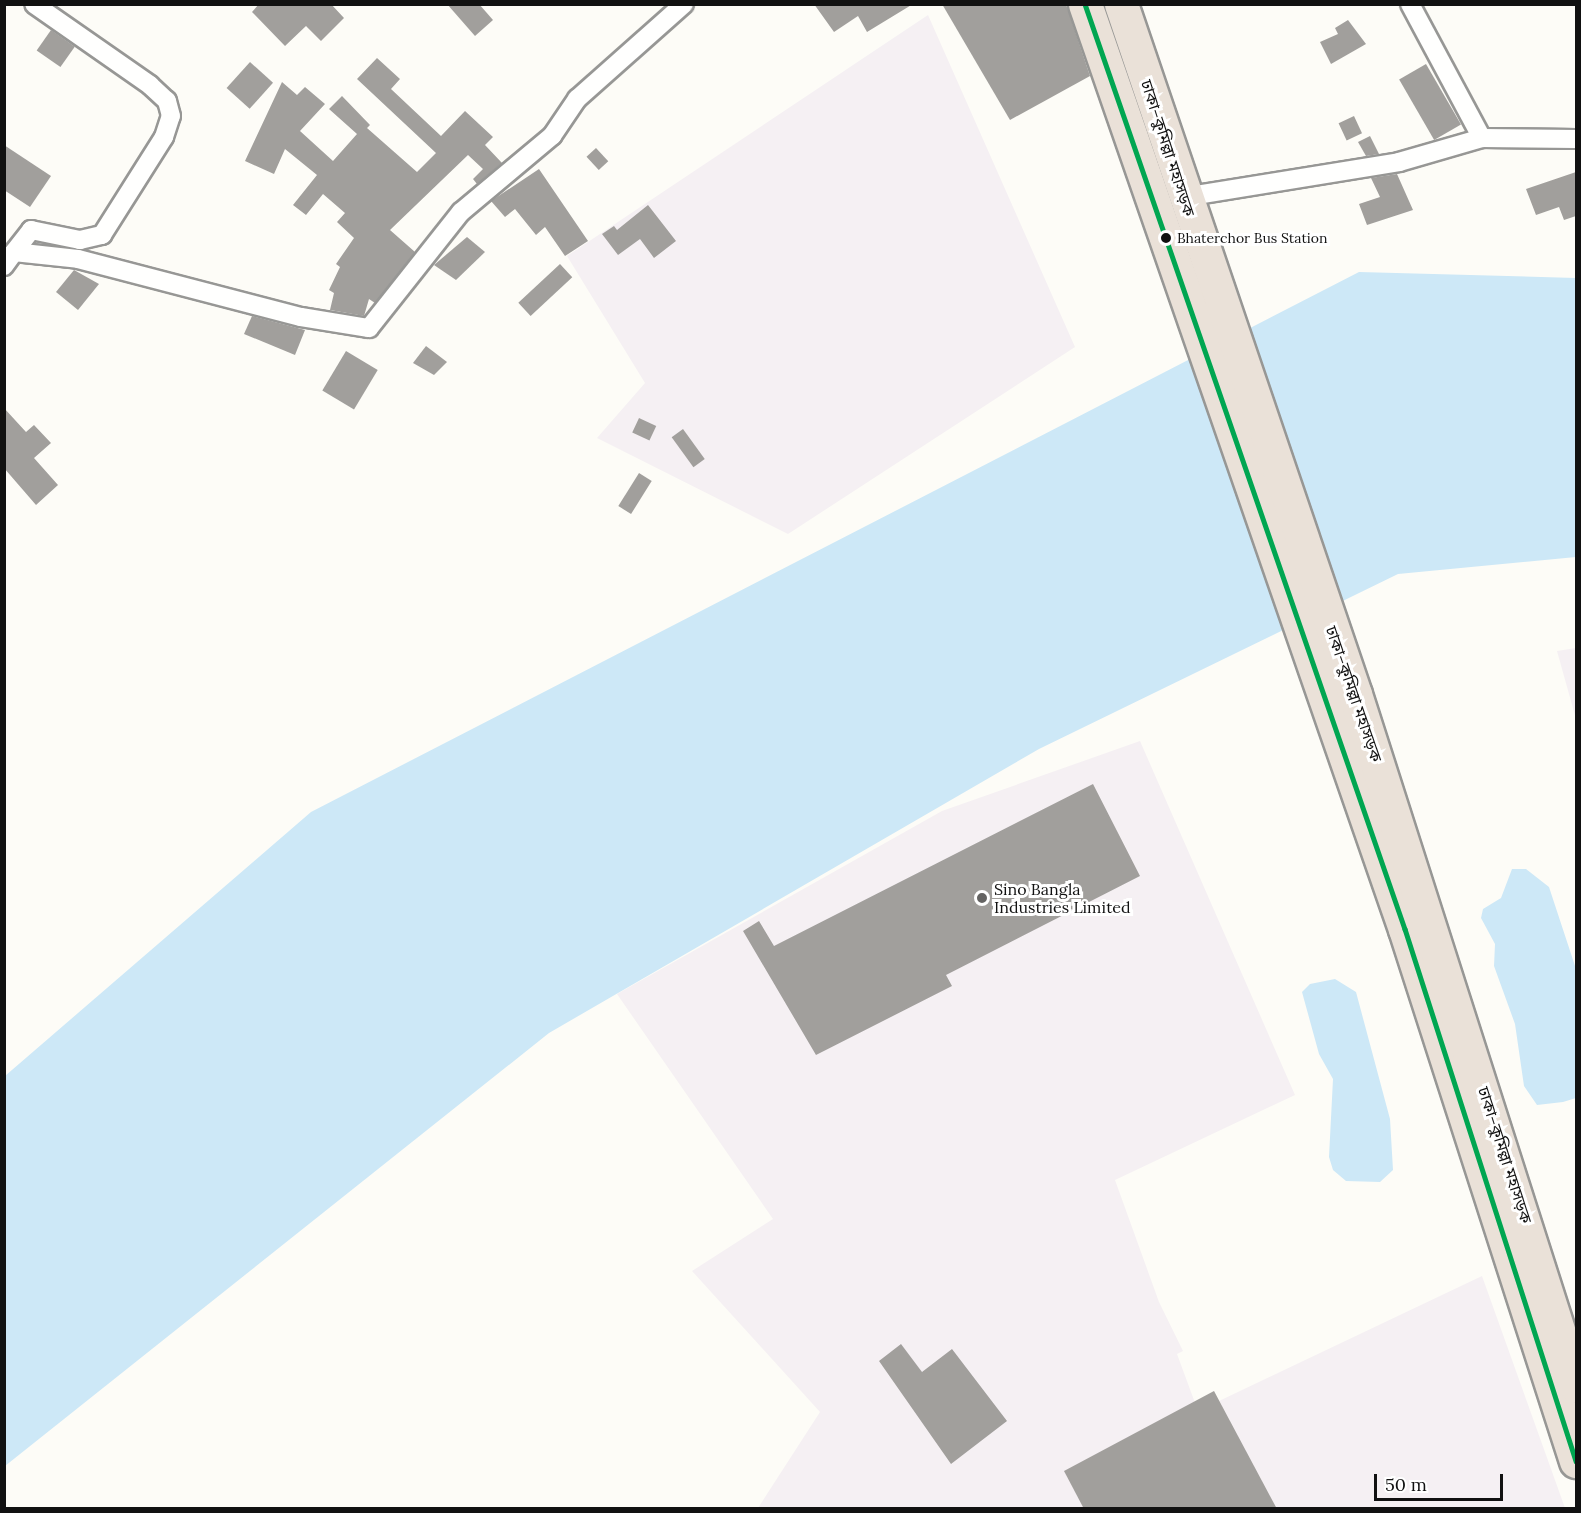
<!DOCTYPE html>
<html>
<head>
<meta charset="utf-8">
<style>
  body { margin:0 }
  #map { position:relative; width:1581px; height:1513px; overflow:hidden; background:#fdfcf7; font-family:Lora,"Noto Sans Bengali",serif }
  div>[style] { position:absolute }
  .industrial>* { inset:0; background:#f5f0f3 }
  .water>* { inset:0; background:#cde8f7 }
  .building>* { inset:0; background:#a19f9c; transform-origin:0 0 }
  .roads { filter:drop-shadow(2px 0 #979795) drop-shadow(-2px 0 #979795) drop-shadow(0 2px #979795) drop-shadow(0 -2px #979795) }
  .street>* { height:18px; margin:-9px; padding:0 9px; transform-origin:9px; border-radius:9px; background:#fffffe }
  .highway>* { height:33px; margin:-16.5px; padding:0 16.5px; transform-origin:16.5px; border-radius:16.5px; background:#eae1d8 }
  .bus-1>* { height:4.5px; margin:-2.25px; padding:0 2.25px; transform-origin:2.25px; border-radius:2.25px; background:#00a651 }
  .dots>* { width:16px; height:16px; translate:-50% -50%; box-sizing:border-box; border:3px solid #fff; border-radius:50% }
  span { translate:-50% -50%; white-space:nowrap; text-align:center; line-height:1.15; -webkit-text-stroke:6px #fff; paint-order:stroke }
  .bus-label { font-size:14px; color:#111 }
  .left { translate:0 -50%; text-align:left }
  .street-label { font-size:16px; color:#111 }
  .poi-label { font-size:16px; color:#111 }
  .frame { position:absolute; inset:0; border:6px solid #111; pointer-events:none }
  .scale { position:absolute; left:1374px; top:1474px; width:129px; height:27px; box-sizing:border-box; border:3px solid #111; border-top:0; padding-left:8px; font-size:18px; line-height:21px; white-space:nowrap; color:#111; -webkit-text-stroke:4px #fff; paint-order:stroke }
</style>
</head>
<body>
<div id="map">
  <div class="industrial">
    <i style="clip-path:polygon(928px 15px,1075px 347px,788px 534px,597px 438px,645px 383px,567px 256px)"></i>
    <i style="clip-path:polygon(1576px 648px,1576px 719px,1557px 651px)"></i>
    <i style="clip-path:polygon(1140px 741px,1295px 1095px,1115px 1180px,1159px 1302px,1183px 1351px,1177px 1354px,1198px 1411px,1482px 1276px,1565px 1508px,758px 1508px,820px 1412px,692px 1271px,773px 1219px,617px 994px,942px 811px)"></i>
  </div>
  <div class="water">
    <i style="clip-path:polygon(1359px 272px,1576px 278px,1576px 557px,1398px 574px,1039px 749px,549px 1033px,5px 1466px,5px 1076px,311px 812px)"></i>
    <i style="clip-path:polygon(1512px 869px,1526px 869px,1549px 887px,1576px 969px,1576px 1098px,1563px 1102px,1537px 1105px,1524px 1086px,1515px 1024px,1494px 966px,1495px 944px,1481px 918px,1483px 909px,1501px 898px)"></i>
    <i style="clip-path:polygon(1335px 979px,1356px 992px,1390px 1119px,1393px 1170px,1380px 1182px,1346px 1181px,1333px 1170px,1329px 1157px,1333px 1079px,1319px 1054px,1302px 992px,1310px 984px)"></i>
  </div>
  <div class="building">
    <i style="clip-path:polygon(259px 4px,331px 4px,344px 18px,321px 41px,306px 26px,285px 46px,252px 12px)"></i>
    <i style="clip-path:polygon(447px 4px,479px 4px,493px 20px,475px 36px)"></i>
    <i style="clip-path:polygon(814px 4px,913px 4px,867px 32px,858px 16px,834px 32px)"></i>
    <i style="clip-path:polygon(942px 4px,1066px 4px,1090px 76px,1010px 120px)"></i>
    <i style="clip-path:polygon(1348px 20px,1366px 44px,1331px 64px,1320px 42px,1338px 34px,1335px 28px)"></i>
    <i style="left:51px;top:30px;width:29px;height:25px;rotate:35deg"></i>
    <i style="clip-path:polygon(377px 58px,400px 79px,391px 89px,441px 136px,465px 111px,493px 137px,485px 145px,502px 163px,477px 184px,473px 179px,483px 169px,468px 155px,390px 230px,415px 252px,375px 303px,369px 299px,364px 316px,330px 310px,334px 293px,329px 290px,340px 267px,336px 264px,354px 238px,337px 222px,345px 213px,323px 194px,306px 215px,293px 205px,317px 175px,285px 149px,274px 174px,245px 161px,282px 82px,297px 95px,305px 87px,325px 104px,300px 131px,333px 161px,357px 134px,329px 109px,342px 96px,370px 125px,367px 128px,417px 172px,436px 153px,357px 79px)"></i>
    <i style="left:250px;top:62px;width:31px;height:35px;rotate:42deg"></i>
    <i style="left:1426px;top:64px;width:70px;height:31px;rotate:60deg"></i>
    <i style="left:1354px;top:116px;width:19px;height:17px;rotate:65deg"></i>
    <i style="clip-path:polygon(1370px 136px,1379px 154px,1366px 156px,1358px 142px)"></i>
    <i style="clip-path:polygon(4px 145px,51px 176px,30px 207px,4px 190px)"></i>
    <i style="left:596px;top:148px;width:18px;height:13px;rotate:47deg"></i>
    <i style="clip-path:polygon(539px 169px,588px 241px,565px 256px,545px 227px,536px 235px,515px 209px,505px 217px,491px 201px)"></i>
    <i style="clip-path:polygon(1576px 172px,1576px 216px,1564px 220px,1559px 207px,1536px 215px,1526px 189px)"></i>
    <i style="clip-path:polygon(1397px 174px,1413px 210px,1367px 225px,1359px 204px,1380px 197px,1371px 178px)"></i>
    <i style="clip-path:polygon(648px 205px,676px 241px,654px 258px,640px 239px,618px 255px,602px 234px,614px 226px,617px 230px)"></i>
    <i style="clip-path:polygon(467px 237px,485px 252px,456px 280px,434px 265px)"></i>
    <i style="left:560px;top:264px;width:18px;height:57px;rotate:47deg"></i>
    <i style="clip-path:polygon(74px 270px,99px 284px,78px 310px,56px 292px)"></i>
    <i style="clip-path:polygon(252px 316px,305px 330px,295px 355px,244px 334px)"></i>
    <i style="clip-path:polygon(426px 346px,447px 362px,434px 375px,413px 363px)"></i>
    <i style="left:346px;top:351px;width:37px;height:46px;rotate:31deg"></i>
    <i style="clip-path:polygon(4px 408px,26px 432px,34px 425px,51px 443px,34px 458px,58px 485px,36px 505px,4px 468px)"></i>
    <i style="left:639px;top:418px;width:19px;height:16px;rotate:25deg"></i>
    <i style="left:683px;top:429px;width:37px;height:14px;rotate:54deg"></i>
    <i style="left:639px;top:473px;width:15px;height:39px;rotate:32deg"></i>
    <i style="clip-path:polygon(1093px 784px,1140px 876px,946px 975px,952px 986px,816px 1055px,743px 931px,759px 921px,774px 946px)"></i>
    <i style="clip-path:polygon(901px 1344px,922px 1372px,952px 1349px,1007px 1421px,951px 1464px,879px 1361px)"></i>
    <i style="clip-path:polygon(1214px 1391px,1277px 1509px,1084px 1509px,1064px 1471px)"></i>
  </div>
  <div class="roads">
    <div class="street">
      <i style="left:1410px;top:4px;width:152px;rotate:61.8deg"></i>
      <i style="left:1184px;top:197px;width:218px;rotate:-9.2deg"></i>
      <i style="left:1399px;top:162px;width:86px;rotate:-16.1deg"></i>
      <i style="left:1482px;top:138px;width:94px;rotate:0.6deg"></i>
      <i style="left:14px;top:252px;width:28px;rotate:-52deg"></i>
      <i style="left:31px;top:230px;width:50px;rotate:11.5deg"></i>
      <i style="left:80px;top:240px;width:23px;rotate:-13deg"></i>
      <i style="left:102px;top:235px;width:116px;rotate:-57.7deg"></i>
      <i style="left:164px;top:137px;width:22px;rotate:-72deg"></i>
      <i style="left:171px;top:116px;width:16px;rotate:-105deg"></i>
      <i style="left:167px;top:101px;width:23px;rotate:-137deg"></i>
      <i style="left:150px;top:85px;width:141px;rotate:-145.1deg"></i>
      <i style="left:4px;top:266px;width:17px;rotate:-54deg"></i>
      <i style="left:14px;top:252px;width:64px;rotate:6.2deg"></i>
      <i style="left:78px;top:259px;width:230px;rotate:14.6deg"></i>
      <i style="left:301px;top:317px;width:69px;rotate:9.2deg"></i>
      <i style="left:369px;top:328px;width:148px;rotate:-51.6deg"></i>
      <i style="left:461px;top:212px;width:119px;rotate:-39.9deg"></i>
      <i style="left:552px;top:136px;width:45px;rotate:-56deg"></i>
      <i style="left:577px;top:99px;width:143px;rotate:-41.6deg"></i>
    </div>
    <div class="highway">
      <i style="left:1085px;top:4px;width:979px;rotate:70.92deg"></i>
      <i style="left:1405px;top:929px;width:559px;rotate:72.18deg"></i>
      <i style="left:1121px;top:4px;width:729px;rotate:71.27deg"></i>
      <i style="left:1355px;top:694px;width:726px;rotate:72.29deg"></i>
    </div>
  </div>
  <div class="bus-1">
    <i style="left:1085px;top:4px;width:979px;rotate:70.92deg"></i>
    <i style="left:1405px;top:929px;width:559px;rotate:72.18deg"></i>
  </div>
  <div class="dots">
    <i style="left:1166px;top:238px;background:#111"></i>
    <i style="left:982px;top:898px;background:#646362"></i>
  </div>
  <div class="bus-label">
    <span class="left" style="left:1177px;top:238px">Bhaterchor Bus Station</span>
  </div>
  <div class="street-label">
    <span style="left:1168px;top:148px;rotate:72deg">ঢাকা–কুমিল্লা মহাসড়ক</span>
    <span style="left:1354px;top:694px;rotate:71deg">ঢাকা–কুমিল্লা মহাসড়ক</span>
    <span style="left:1505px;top:1155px;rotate:72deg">ঢাকা–কুমিল্লা মহাসড়ক</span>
  </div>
  <div class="poi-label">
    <span class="left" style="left:994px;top:898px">Sino Bangla<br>Industries Limited</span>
  </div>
  <div class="frame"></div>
  <div class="scale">50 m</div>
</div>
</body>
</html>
